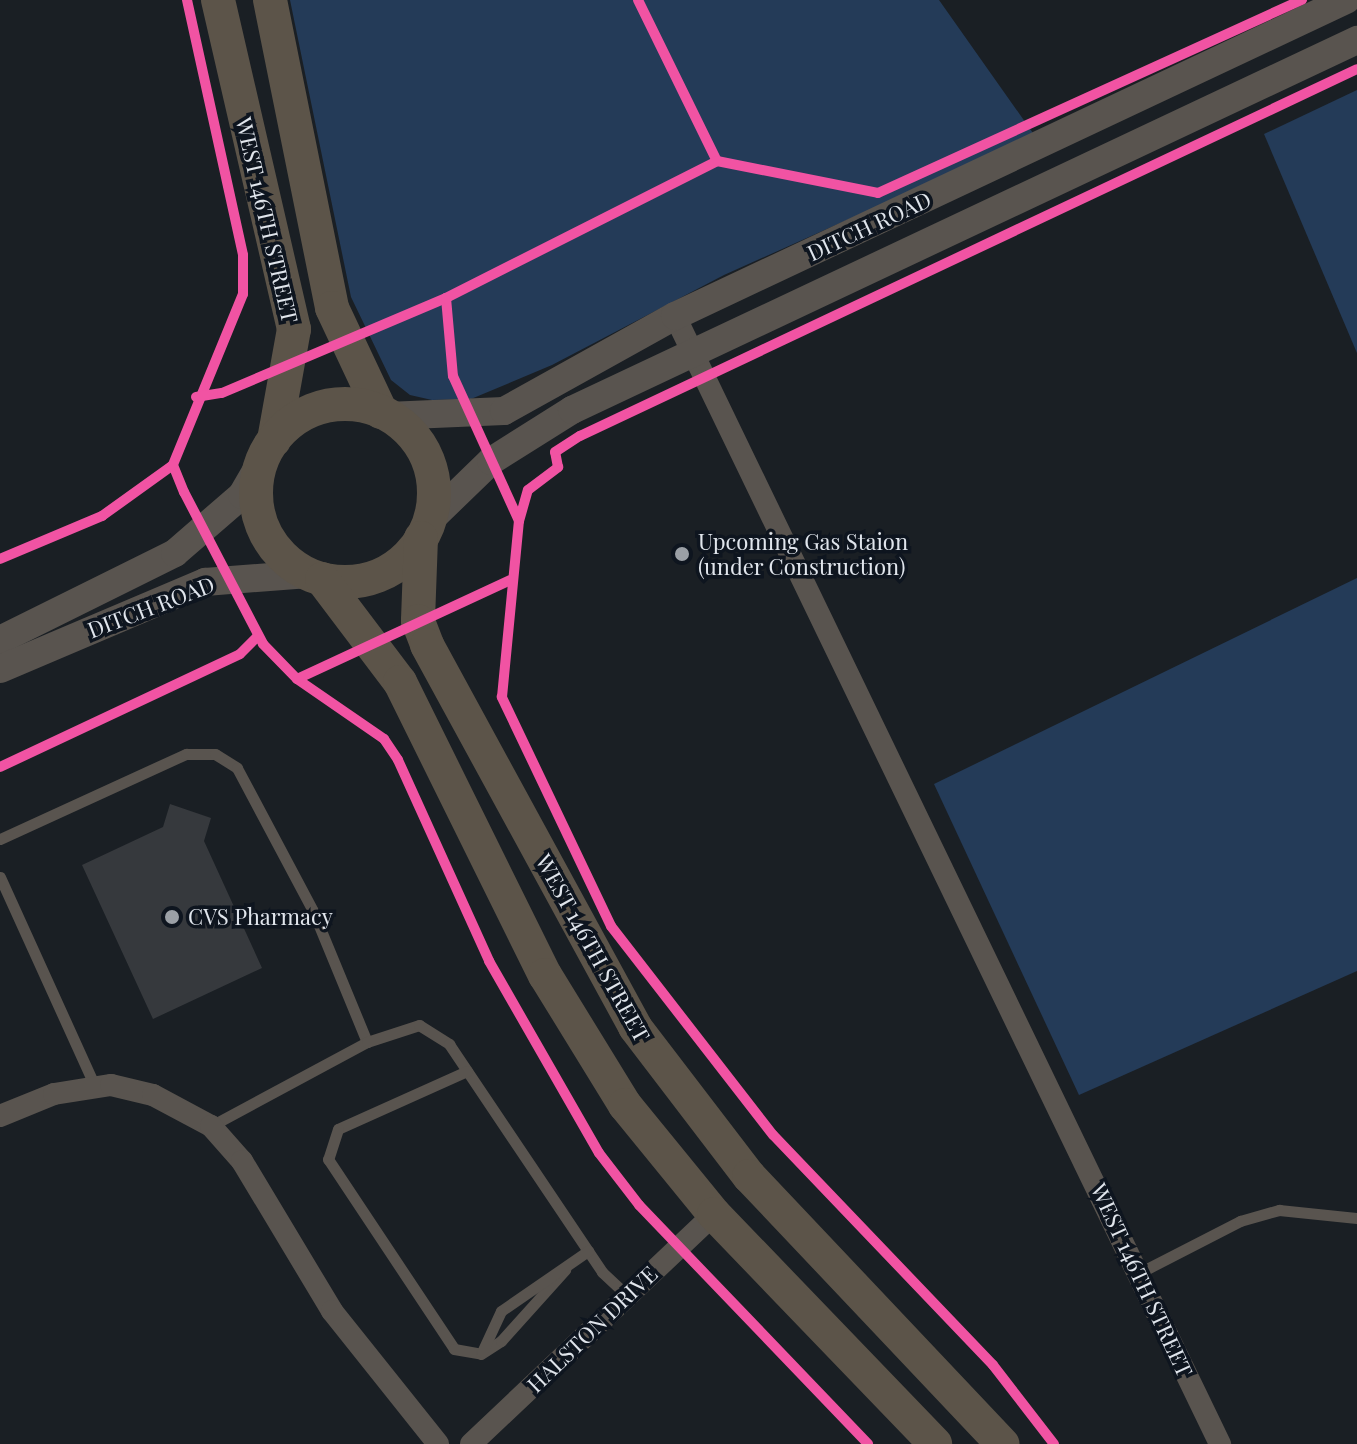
<!DOCTYPE html>
<html>
<head>
<meta charset="utf-8">
<style>
  body { margin:0 }
  #map { position:relative; width:1357px; height:1444px; overflow:hidden; background:#1a1f24; font-family:"Playfair Display",serif }
  div>[style] { position:absolute }
  .green>* { inset:0; background:#243b58 }
  .building>* { inset:0; background:#36393d }
  .service>* { height:11px; margin:-5.5px; padding:0 5.5px; transform-origin:5.5px; border-radius:5.5px; background:#59544f }
  .minor>* { height:22px; margin:-11px; padding:0 11px; transform-origin:11px; border-radius:11px; background:#59544f }
  .tertiary>* { height:28px; margin:-14px; padding:0 14px; transform-origin:14px; border-radius:14px; background:#59544f }
  .primary>* { height:34px; margin:-17px; padding:0 17px; transform-origin:17px; border-radius:17px; background:#5c5449 }
  .primary>.ring { margin:-17px; padding:0; box-sizing:content-box; background:none; border:34px solid #5c5449; border-radius:50% }
  .cycleway>* { height:10px; margin:-5px; padding:0 5px; transform-origin:5px; border-radius:5px; background:#f153a3 }
  .dots>* { width:22px; height:22px; translate:-50% -50%; box-sizing:border-box; border:4px solid #0e151f; border-radius:50% }
  span { translate:-50% -50%; white-space:nowrap; text-align:center; line-height:1.15; -webkit-text-stroke:7px #0e151f; paint-order:stroke }
  .street-label { font-size:22px; color:#e0e5ec }
  .poi-label { font-size:22px; color:#e0e5ec }
  .left { translate:0 -50%; text-align:left }
</style>
</head>
<body>
<div id="map">
  <div class="green">
    <i style="clip-path:polygon(290px 0,939px 0,1035px 136px,724px 275px,552px 365px,471px 399px,432px 400px,410px 395px,391px 380px,351px 297px)"></i>
    <i style="clip-path:polygon(1357px 90px,1357px 353px,1264px 134px)"></i>
    <i style="clip-path:polygon(1357px 578px,1357px 971px,1079px 1095px,934px 784px)"></i>
  </div>
  <div class="building">
    <i style="clip-path:polygon(170px 804px,211px 818px,204px 841px,262px 968px,153px 1019px,82px 865px,163px 827px)"></i>
  </div>
  <div class="service">
    <i style="left:0;top:839px;width:205px;rotate:-24.6deg"></i>
    <i style="left:186px;top:754px;width:29px"></i>
    <i style="left:215px;top:754px;width:26px;rotate:32deg"></i>
    <i style="left:237px;top:768px;width:162px;rotate:62deg"></i>
    <i style="left:313px;top:911px;width:142px;rotate:67.6deg"></i>
    <i style="left:367px;top:1042px;width:177px;rotate:151.7deg"></i>
    <i style="left:0;top:877px;width:230px;rotate:65.6deg"></i>
    <i style="left:367px;top:1042px;width:55px;rotate:-18.1deg"></i>
    <i style="left:419px;top:1025px;width:36px;rotate:32deg"></i>
    <i style="left:449px;top:1044px;width:275px;rotate:56.1deg"></i>
    <i style="left:602px;top:1272px;width:34px;rotate:43deg"></i>
    <i style="left:467px;top:1071px;width:141px;rotate:155.8deg"></i>
    <i style="left:338px;top:1129px;width:32px;rotate:108deg"></i>
    <i style="left:328px;top:1159px;width:228px;rotate:56.4deg"></i>
    <i style="left:454px;top:1349px;width:27px;rotate:10deg"></i>
    <i style="left:481px;top:1354px;width:24px;rotate:-33deg"></i>
    <i style="left:501px;top:1341px;width:96px;rotate:-48deg"></i>
    <i style="left:1139px;top:1273px;width:114px;rotate:-27.2deg"></i>
    <i style="left:1240px;top:1221px;width:41px;rotate:-15.8deg"></i>
    <i style="left:1279px;top:1210px;width:78px;rotate:5.9deg"></i>
    <i style="left:482px;top:1352px;width:45px;rotate:-65.1deg"></i>
    <i style="left:501px;top:1311px;width:106px;rotate:-34.6deg"></i>
  </div>
  <div class="minor">
    <i style="left:675px;top:316px;width:1253px;rotate:64.21deg"></i>
    <i style="left:0;top:1116px;width:58px;rotate:-22.2deg"></i>
    <i style="left:54px;top:1094px;width:58px;rotate:-9deg"></i>
    <i style="left:111px;top:1085px;width:43px;rotate:13.4deg"></i>
    <i style="left:153px;top:1095px;width:66px;rotate:28.1deg"></i>
    <i style="left:211px;top:1126px;width:47px;rotate:48.5deg"></i>
    <i style="left:242px;top:1161px;width:175px;rotate:59deg"></i>
    <i style="left:332px;top:1311px;width:170px;rotate:51.4deg"></i>
    <i style="left:471px;top:1444px;width:335px;rotate:-43.4deg"></i>
  </div>
  <div class="tertiary">
    <i style="left:387px;top:416px;width:117px;rotate:-2.4deg"></i>
    <i style="left:504px;top:411px;width:196px;rotate:-29.1deg"></i>
    <i style="left:675px;top:316px;width:742px;rotate:-25.22deg"></i>
    <i style="left:429px;top:521px;width:86px;rotate:-44.1deg"></i>
    <i style="left:491px;top:461px;width:96px;rotate:-32.2deg"></i>
    <i style="left:572px;top:410px;width:868px;rotate:-25.24deg"></i>
    <i style="left:0;top:640px;width:195px;rotate:-26.4deg"></i>
    <i style="left:175px;top:553px;width:89px;rotate:-40.9deg"></i>
    <i style="left:242px;top:495px;width:39px;rotate:-60deg"></i>
    <i style="left:0;top:669px;width:223px;rotate:-23deg"></i>
    <i style="left:205px;top:582px;width:104px;rotate:-4.4deg"></i>
  </div>
  <div class="primary">
    <i style="left:218px;top:0;width:338px;rotate:77deg"></i>
    <i style="left:294px;top:329px;width:113px;rotate:100.2deg"></i>
    <i style="left:270px;top:0;width:314px;rotate:78.6deg"></i>
    <i style="left:332px;top:308px;width:115px;rotate:64.8deg"></i>
    <i class="ring" style="left:256px;top:404px;width:144px;height:144px"></i>
    <i style="left:421px;top:538px;width:83px;rotate:92.1deg"></i>
    <i style="left:418px;top:621px;width:26px;rotate:69deg"></i>
    <i style="left:427px;top:645px;width:435px;rotate:61.4deg"></i>
    <i style="left:635px;top:1027px;width:188px;rotate:52.6deg"></i>
    <i style="left:749px;top:1176px;width:369px;rotate:46.6deg"></i>
    <i style="left:322px;top:579px;width:129px;rotate:52.9deg"></i>
    <i style="left:400px;top:682px;width:327px;rotate:63.7deg"></i>
    <i style="left:545px;top:975px;width:153px;rotate:58.4deg"></i>
    <i style="left:625px;top:1105px;width:141px;rotate:50.8deg"></i>
    <i style="left:714px;top:1214px;width:319px;rotate:46.1deg"></i>
  </div>
  <div class="cycleway">
    <i style="left:187px;top:0;width:261px;rotate:77.6deg"></i>
    <i style="left:243px;top:255px;width:39px;rotate:90deg"></i>
    <i style="left:243px;top:294px;width:185px;rotate:112.3deg"></i>
    <i style="left:173px;top:465px;width:29px;rotate:68deg"></i>
    <i style="left:184px;top:492px;width:171px;rotate:62.5deg"></i>
    <i style="left:263px;top:644px;width:49px;rotate:45.8deg"></i>
    <i style="left:297px;top:679px;width:106px;rotate:34.6deg"></i>
    <i style="left:384px;top:739px;width:25px;rotate:56deg"></i>
    <i style="left:398px;top:760px;width:221px;rotate:65.6deg"></i>
    <i style="left:489px;top:961px;width:221px;rotate:60.2deg"></i>
    <i style="left:599px;top:1153px;width:66px;rotate:52.4deg"></i>
    <i style="left:639px;top:1205px;width:331px;rotate:46.2deg"></i>
    <i style="left:638px;top:0;width:179px;rotate:63.9deg"></i>
    <i style="left:717px;top:161px;width:164px;rotate:11.2deg"></i>
    <i style="left:878px;top:193px;width:466px;rotate:-24.5deg"></i>
    <i style="left:446px;top:298px;width:78px;rotate:84.9deg"></i>
    <i style="left:453px;top:376px;width:159px;rotate:65.5deg"></i>
    <i style="left:196px;top:397px;width:26px;rotate:-9deg"></i>
    <i style="left:222px;top:393px;width:243px;rotate:-23deg"></i>
    <i style="left:446px;top:298px;width:304px;rotate:-26.8deg"></i>
    <i style="left:0;top:559px;width:111px;rotate:-22.9deg"></i>
    <i style="left:102px;top:516px;width:87px;rotate:-35.7deg"></i>
    <i style="left:297px;top:679px;width:235px;rotate:-24.9deg"></i>
    <i style="left:0;top:767px;width:265px;rotate:-25.2deg"></i>
    <i style="left:240px;top:654px;width:25px;rotate:-45deg"></i>
    <i style="left:1054px;top:1444px;width:100px;rotate:-127.7deg"></i>
    <i style="left:993px;top:1365px;width:318px;rotate:-133.7deg"></i>
    <i style="left:773px;top:1135px;width:264px;rotate:-127.8deg"></i>
    <i style="left:611px;top:926px;width:254px;rotate:-115.5deg"></i>
    <i style="left:502px;top:697px;width:177px;rotate:-84.5deg"></i>
    <i style="left:519px;top:521px;width:32px;rotate:-74deg"></i>
    <i style="left:528px;top:490px;width:38px;rotate:-37deg"></i>
    <i style="left:558px;top:467px;width:15px;rotate:-101deg"></i>
    <i style="left:555px;top:452px;width:30px;rotate:-33deg"></i>
    <i style="left:580px;top:436px;width:859px;rotate:-25.28deg"></i>
  </div>
  <div class="dots">
    <i style="left:682px;top:554px;background:#9ba0a6"></i>
    <i style="left:172px;top:917px;background:#9ba0a6"></i>
  </div>
  <div class="street-label">
    <span style="left:267px;top:220px;rotate:77deg">WEST 146TH STREET</span>
    <span style="left:869px;top:226px;rotate:-25deg">DITCH ROAD</span>
    <span style="left:151px;top:607px;rotate:-21deg">DITCH ROAD</span>
    <span style="left:593px;top:948px;rotate:61deg">WEST 146TH STREET</span>
    <span style="left:1142px;top:1280px;rotate:65deg">WEST 146TH STREET</span>
    <span style="left:592px;top:1329px;rotate:-44deg">HALSTON DRIVE</span>
  </div>
  <div class="poi-label">
    <span class="left" style="left:698px;top:554px">Upcoming Gas Staion<br>(under Construction)</span>
    <span class="left" style="left:188px;top:917px">CVS Pharmacy</span>
  </div>
</div>
</body>
</html>
